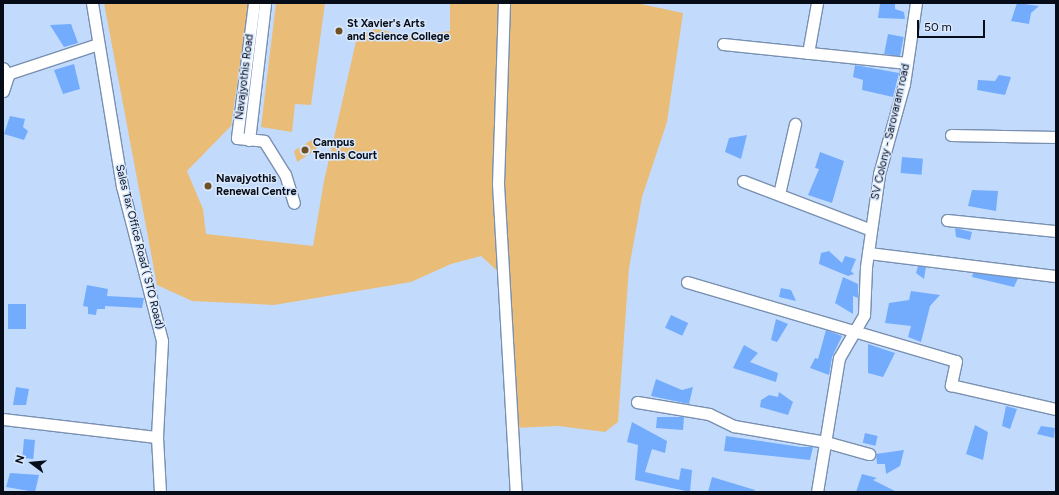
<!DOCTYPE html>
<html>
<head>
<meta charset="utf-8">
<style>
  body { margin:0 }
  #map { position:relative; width:1059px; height:495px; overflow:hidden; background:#c2dbfd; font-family:Figtree,sans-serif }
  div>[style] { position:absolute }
  .green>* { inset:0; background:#e9bc78 }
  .building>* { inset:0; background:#73acfc; transform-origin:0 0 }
  .roads { filter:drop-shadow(1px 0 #7990b0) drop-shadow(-1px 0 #7990b0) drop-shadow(0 1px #7990b0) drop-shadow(0 -1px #7990b0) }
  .minor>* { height:11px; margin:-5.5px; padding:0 5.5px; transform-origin:5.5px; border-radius:5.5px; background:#fff }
  .dots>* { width:11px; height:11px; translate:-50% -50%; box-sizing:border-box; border:2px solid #d8e7fc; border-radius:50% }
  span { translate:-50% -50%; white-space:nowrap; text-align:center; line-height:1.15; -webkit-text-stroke:3px #d8e7fc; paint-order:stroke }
  .poi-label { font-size:11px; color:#060d19; font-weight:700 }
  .left { translate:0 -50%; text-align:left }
  .street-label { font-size:11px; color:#060d19 }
  .frame { position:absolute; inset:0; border:4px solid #060d19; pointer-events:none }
  .north { position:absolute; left:12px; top:443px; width:40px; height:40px; -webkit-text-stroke:3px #d8e7fc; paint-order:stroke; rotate:286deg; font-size:11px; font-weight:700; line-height:16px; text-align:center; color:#060d19 }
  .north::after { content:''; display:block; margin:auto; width:14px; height:18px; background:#060d19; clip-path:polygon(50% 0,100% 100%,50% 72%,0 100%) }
  .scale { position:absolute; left:917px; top:20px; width:68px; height:18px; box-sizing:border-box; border:2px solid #060d19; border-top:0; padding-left:5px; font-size:12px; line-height:14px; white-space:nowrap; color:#060d19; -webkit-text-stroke:3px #d8e7fc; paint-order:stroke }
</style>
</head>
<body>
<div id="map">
  <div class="green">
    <i style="clip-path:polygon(104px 3px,249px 3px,231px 126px,187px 171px,203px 209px,206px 234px,313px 246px,324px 181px,357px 37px,375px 29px,412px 36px,450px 31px,450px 3px,636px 3px,683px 13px,667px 122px,642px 197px,629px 268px,618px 422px,605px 432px,559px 426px,514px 428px,503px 276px,481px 256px,451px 264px,411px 282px,274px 305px,192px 301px,157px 285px)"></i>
    <i style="clip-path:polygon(276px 3px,325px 3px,311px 105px,295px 104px,292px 132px,261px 127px)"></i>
    <i style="clip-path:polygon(313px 139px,317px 149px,297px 162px,294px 151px)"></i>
  </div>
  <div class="building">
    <i style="clip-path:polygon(895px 3px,895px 9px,904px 12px,905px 19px,878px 18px,880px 4px)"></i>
    <i style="clip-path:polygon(1017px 3px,1039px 6px,1031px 13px,1029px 24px,1011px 21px)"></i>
    <i style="clip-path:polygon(71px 24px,78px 43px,64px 47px,50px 25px)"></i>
    <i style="left:888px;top:34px;width:16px;height:20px;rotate:11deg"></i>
    <i style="clip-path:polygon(74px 64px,80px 89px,63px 94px,54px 70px)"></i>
    <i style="clip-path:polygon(855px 65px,899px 73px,893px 97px,862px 90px,863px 80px,853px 77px)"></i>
    <i style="clip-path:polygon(999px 75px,1011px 77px,1005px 95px,977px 90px,978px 80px,995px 81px)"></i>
    <i style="clip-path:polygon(10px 116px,25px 119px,23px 127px,28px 131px,24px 140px,4px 134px)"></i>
    <i style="clip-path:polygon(747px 135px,741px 159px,725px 152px,729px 138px)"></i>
    <i style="clip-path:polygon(820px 152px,844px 161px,832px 203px,808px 195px,819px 169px,815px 168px)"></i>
    <i style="left:902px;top:157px;width:21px;height:16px;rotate:5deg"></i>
    <i style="clip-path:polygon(972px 190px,998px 191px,996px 211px,968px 206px)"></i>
    <i style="clip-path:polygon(955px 228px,972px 232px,970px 240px,956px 237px)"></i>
    <i style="clip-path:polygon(829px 251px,842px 263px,845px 256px,856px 259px,851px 271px,854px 274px,848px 276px,819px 264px,821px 253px)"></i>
    <i style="clip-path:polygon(918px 266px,926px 267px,924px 279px,916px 273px)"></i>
    <i style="clip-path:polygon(973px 273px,1018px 278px,1014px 287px,972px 277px)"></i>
    <i style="clip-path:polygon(843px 277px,858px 284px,858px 298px,853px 296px,853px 314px,835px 303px)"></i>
    <i style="clip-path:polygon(87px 285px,108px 289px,107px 296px,144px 298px,142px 308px,105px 306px,105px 309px,97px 309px,96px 315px,88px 314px,88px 307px,83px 306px)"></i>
    <i style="clip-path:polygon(781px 288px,791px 290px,796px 301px,779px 297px)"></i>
    <i style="clip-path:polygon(911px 291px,940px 295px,930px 306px,921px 342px,908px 337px,911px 326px,885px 323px,889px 303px,909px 300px)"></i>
    <i style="left:26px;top:304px;width:25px;height:18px;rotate:90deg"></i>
    <i style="left:671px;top:315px;width:19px;height:14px;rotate:25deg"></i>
    <i style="clip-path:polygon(776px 319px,788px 324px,777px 342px,771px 340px)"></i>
    <i style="clip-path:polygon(826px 330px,842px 336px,832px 357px,829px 375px,810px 368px,815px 358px,818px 359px)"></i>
    <i style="clip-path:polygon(868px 344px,895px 353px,883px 377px,868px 373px)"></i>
    <i style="clip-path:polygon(744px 345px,758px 353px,750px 362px,778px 373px,776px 382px,733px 368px)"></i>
    <i style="clip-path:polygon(656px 379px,682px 390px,693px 387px,689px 404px,651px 396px)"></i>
    <i style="clip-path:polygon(16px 387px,29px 389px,26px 405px,13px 405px)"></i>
    <i style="clip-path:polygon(779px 392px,793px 402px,788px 415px,760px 407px,761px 400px,769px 395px,778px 397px)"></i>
    <i style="clip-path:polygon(1006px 406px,1017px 409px,1010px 429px,1002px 426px)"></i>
    <i style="clip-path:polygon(657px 417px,684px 417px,683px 430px,656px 428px)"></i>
    <i style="clip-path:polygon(632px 422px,667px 441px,665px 453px,652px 449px,645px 472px,679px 480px,681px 468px,692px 470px,690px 492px,635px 480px,638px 445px,627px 442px)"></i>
    <i style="clip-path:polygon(975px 425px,988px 432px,983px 460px,966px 454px)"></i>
    <i style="clip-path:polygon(1041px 426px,1055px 428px,1054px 438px,1037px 434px)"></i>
    <i style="left:865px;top:433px;width:13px;height:10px;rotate:13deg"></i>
    <i style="clip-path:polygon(726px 436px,801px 447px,813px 447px,810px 460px,724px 451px)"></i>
    <i style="left:24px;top:439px;width:11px;height:19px;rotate:5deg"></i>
    <i style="clip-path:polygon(904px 450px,900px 466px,886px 474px,885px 464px,877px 464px,876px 454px)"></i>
    <i style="clip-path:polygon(10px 473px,39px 475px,35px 492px,6px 487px)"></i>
    <i style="clip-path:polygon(862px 474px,877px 478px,873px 480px,897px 492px,856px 492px)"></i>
    <i style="clip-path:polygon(712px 477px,755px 490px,755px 492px,708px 492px)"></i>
  </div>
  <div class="roads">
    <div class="minor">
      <i style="left:92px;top:3px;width:185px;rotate:80.7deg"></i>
      <i style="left:122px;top:186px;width:160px;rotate:75.5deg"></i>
      <i style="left:162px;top:341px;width:96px;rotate:93deg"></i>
      <i style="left:157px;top:437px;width:55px;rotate:86.9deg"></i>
      <i style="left:254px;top:3px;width:136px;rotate:97.2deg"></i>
      <i style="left:237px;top:138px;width:27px;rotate:6deg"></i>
      <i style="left:264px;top:141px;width:39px;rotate:58deg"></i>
      <i style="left:285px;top:174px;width:30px;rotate:73deg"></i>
      <i style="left:504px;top:3px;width:181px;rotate:91.9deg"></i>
      <i style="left:498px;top:184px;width:309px;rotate:86.7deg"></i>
      <i style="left:723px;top:44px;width:185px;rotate:5.9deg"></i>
      <i style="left:808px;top:53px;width:51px;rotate:-79.8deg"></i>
      <i style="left:7px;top:74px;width:96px;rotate:-18.2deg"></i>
      <i style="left:3px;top:91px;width:16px;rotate:-72deg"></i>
      <i style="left:8px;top:76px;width:9px;rotate:-122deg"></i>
      <i style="left:951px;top:135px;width:105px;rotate:1.1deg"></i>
      <i style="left:249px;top:140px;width:138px;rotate:-83.3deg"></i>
      <i style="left:743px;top:181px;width:137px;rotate:20.9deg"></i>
      <i style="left:779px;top:194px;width:72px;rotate:-77.1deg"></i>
      <i style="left:947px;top:220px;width:110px;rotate:5.8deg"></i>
      <i style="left:868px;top:253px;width:189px;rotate:7deg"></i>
      <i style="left:687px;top:282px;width:280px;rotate:16.4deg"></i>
      <i style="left:956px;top:361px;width:25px;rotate:102deg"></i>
      <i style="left:951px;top:385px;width:108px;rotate:12.9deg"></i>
      <i style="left:637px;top:402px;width:73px;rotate:9.5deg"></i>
      <i style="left:709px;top:414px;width:28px;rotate:26deg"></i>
      <i style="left:734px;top:426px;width:93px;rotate:9.9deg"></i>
      <i style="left:826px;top:442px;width:45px;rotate:15.6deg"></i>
      <i style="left:3px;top:419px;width:155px;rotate:6.7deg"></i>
      <i style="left:817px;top:492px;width:136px;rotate:-80.7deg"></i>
      <i style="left:839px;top:358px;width:50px;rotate:-59.8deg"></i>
      <i style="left:864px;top:315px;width:48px;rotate:-87.6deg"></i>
      <i style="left:866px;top:267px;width:94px;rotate:-82deg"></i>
      <i style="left:879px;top:174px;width:93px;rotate:-74.5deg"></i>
      <i style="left:904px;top:84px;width:82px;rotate:-81.6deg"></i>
    </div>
  </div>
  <div class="dots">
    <i style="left:339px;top:31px;background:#6d5124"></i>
    <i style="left:305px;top:150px;background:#6d5124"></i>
    <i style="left:208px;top:186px;background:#6d5124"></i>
  </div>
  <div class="poi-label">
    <span class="left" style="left:347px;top:31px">St Xavier's Arts<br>and Science College</span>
    <span class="left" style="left:313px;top:150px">Campus<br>Tennis Court</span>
    <span class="left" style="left:216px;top:186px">Navajyothis<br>Renewal Centre</span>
  </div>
  <div class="street-label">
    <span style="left:245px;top:77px;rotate:-83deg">Navajyothis Road</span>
    <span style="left:891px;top:132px;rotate:-77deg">SV Colony - Sarovaram road</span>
    <span style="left:139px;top:247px;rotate:76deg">Sales Tax Office Road ( STO Road)</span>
  </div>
  <div class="frame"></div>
  <div class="north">N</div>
  <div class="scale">50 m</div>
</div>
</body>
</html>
